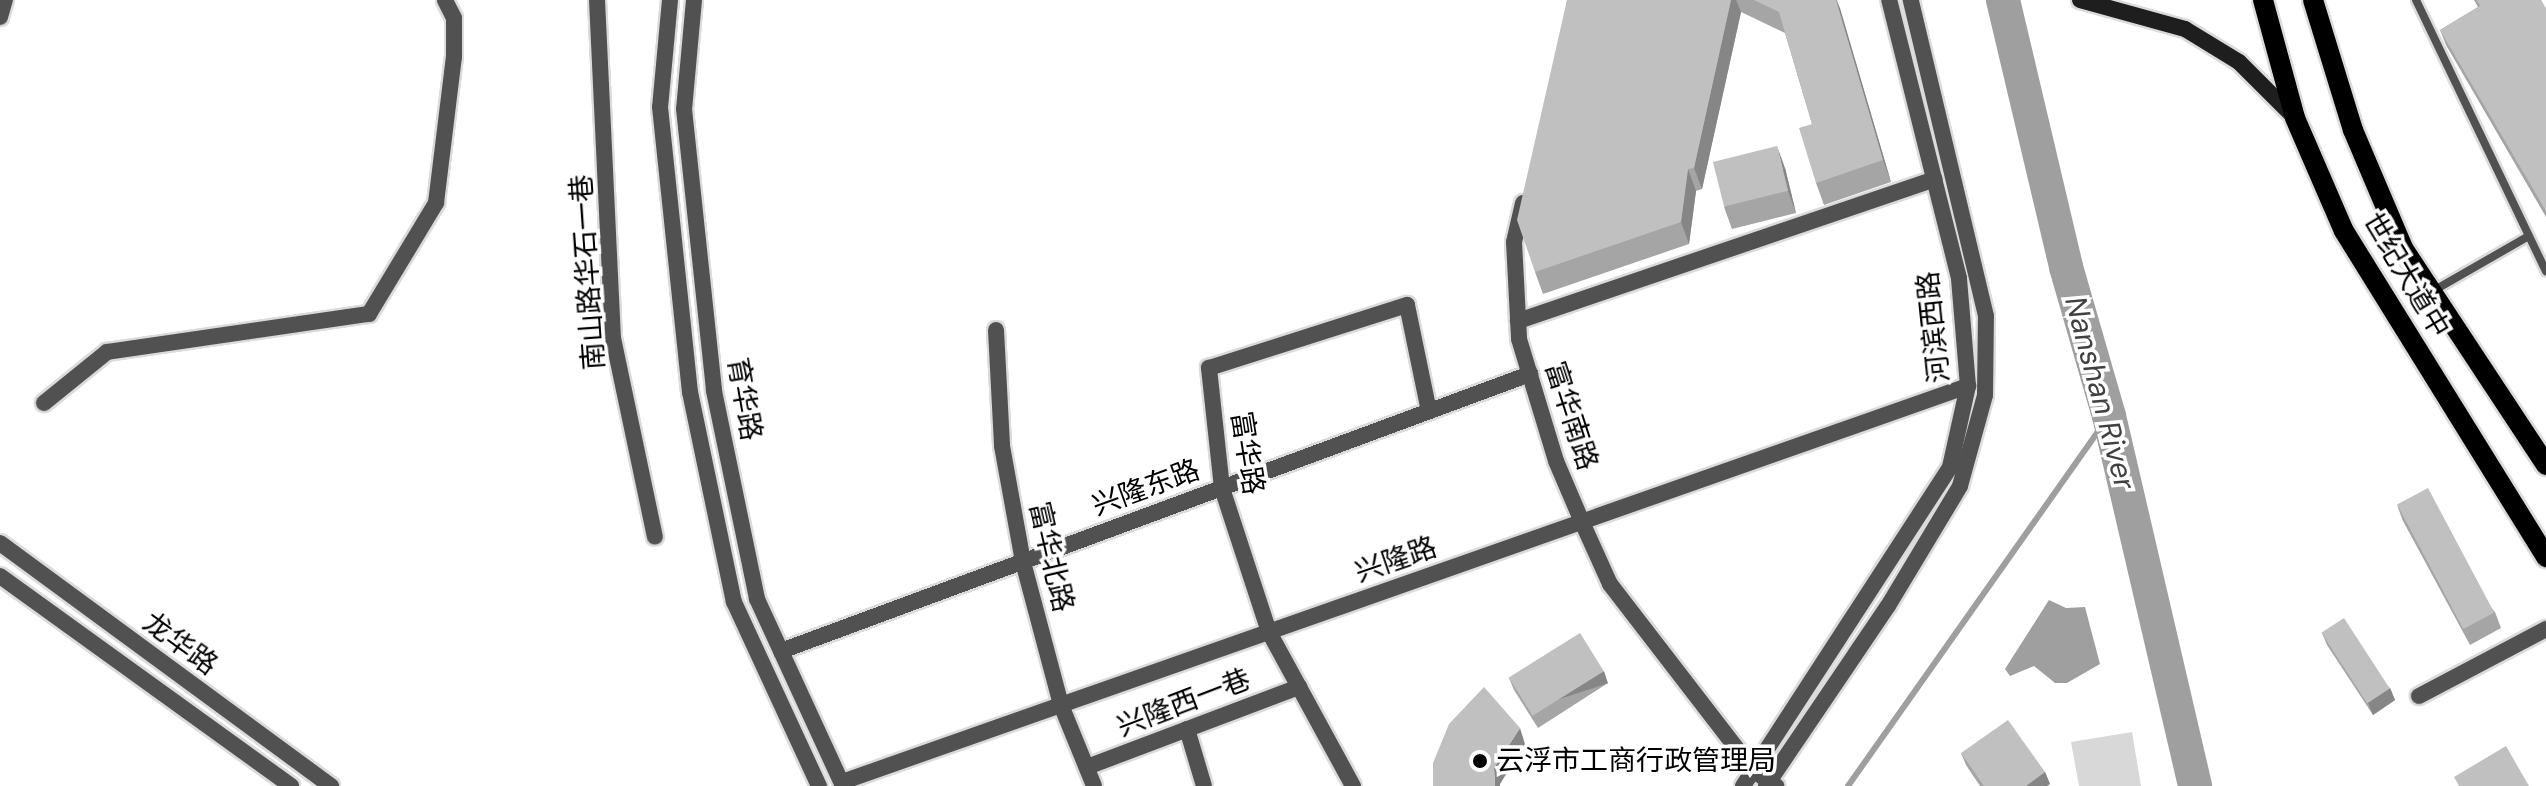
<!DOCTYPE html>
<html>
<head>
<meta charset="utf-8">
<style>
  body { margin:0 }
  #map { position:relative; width:2546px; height:786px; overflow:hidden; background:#fff; font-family:"DM Sans","Noto Sans SC",sans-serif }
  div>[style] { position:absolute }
  .green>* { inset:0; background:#d8d8d8 }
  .water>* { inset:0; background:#9f9f9f }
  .stream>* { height:6px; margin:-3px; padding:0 3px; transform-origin:3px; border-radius:3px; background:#9f9f9f }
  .river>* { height:34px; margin:-17px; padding:0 17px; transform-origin:17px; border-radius:17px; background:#9f9f9f }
  .roads { filter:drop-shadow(2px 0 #dbdbdb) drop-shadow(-2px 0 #dbdbdb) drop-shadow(0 2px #dbdbdb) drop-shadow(0 -2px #dbdbdb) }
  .service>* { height:8px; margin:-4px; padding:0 4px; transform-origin:4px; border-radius:4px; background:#515151 }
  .minor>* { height:16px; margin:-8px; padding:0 8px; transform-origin:8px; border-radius:8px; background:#515151 }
  .tertiary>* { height:16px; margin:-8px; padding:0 8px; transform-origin:8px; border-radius:8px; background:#515151 }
  .secondary>* { height:16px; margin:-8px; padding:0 8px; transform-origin:8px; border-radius:8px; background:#1e1e1e }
  .primary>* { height:20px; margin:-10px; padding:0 10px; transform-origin:10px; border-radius:10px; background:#000 }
  .wall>* { inset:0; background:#a5a5a5 }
  .shaded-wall>* { inset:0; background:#868686; transform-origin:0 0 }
  .building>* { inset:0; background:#c0c0c0; transform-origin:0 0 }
  .dots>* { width:22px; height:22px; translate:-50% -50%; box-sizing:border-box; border:4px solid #fff; border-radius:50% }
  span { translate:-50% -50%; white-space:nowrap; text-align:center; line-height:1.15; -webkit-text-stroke:7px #fff; paint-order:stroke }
  .street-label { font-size:28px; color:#000 }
  .poi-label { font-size:28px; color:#000 }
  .left { translate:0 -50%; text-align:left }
  .water-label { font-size:30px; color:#404040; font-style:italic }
</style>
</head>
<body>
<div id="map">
  <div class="green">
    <i style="clip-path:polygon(2132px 732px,2141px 786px,2079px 786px,2071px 742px)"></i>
  </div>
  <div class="water">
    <i style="clip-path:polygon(2049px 600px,2066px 608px,2085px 607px,2100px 664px,2067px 683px,2055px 683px,2034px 666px,2010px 676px,2005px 669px)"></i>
  </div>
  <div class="stream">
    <i style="left:1848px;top:786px;width:453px;rotate:-54.8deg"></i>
  </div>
  <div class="river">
    <i style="left:2003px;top:0;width:274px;rotate:76.7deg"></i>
    <i style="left:2066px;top:267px;width:155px;rotate:73.9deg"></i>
    <i style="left:2109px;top:416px;width:380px;rotate:76.9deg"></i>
  </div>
  <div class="roads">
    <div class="service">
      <i style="left:2416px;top:0;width:301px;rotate:64.4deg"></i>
      <i style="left:2433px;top:291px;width:108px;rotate:-29.9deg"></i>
    </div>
    <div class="minor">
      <i style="left:597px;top:0;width:338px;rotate:87.3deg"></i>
      <i style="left:613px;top:338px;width:203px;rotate:78.1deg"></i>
      <i style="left:1523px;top:203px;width:40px;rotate:103deg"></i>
      <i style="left:1514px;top:242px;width:97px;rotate:87deg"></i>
      <i style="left:1519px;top:339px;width:127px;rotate:73.1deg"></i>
      <i style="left:1556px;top:461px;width:66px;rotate:66.9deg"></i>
      <i style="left:1582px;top:522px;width:68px;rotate:65.7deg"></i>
      <i style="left:1610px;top:584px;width:236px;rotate:52.4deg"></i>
      <i style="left:1754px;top:771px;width:27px;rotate:34deg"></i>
      <i style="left:1518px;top:321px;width:440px;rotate:-18.8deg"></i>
      <i style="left:996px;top:330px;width:116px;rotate:87deg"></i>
      <i style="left:1002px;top:446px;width:118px;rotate:79.7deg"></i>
      <i style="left:1023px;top:562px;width:148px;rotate:75.1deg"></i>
      <i style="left:1061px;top:705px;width:87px;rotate:67.8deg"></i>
      <i style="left:44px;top:403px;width:81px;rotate:-39deg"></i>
      <i style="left:107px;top:352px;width:265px;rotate:-8.3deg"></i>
      <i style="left:369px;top:314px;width:130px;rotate:-58.9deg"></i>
      <i style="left:436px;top:203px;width:147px;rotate:-83deg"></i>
      <i style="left:454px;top:57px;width:39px;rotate:-90deg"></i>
      <i style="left:454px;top:18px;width:20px;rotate:-117deg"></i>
      <i style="left:781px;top:651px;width:799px;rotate:-20.3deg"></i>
      <i style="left:2419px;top:696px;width:144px;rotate:-27.8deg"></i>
      <i style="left:1187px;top:729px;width:59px;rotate:73.4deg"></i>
      <i style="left:1087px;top:767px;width:227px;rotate:-20.7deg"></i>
      <i style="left:842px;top:782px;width:1194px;rotate:-19.38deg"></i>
      <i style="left:1353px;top:786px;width:175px;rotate:-118.6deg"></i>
      <i style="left:1269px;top:632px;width:151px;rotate:-108.1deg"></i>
      <i style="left:1222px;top:488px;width:121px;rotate:-96.2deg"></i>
      <i style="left:1209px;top:368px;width:208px;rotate:-17.7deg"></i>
      <i style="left:1407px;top:305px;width:108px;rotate:78.3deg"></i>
    </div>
    <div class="tertiary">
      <i style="left:670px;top:0;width:107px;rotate:95.3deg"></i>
      <i style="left:660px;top:107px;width:287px;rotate:84deg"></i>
      <i style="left:690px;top:392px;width:215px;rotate:78.2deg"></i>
      <i style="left:734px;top:602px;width:203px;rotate:65.2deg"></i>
      <i style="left:694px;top:0;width:109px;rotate:95.2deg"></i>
      <i style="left:684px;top:109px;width:284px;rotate:83.9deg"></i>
      <i style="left:714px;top:391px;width:212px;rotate:78.3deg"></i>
      <i style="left:757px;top:599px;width:206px;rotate:65.3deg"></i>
      <i style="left:0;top:17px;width:18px;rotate:-74deg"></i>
      <i style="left:0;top:543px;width:411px;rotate:36.3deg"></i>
      <i style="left:0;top:576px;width:359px;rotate:35.8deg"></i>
      <i style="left:1743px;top:786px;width:380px;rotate:-57deg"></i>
      <i style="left:1950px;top:467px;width:83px;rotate:-77.5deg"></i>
      <i style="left:1968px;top:386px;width:108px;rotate:-94.8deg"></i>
      <i style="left:1959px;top:278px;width:287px;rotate:-104.1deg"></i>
      <i style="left:1766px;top:786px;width:217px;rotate:-55.9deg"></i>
      <i style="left:1888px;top:606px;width:140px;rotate:-59deg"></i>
      <i style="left:1960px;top:486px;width:94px;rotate:-74.6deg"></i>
      <i style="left:1985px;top:395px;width:79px;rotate:-89.3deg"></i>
      <i style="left:1986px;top:316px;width:325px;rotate:-103.4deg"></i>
    </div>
    <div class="secondary">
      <i style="left:2080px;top:0;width:109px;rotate:15.4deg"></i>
      <i style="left:2185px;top:29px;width:63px;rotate:31.4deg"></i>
      <i style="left:2239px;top:62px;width:78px;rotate:45deg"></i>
    </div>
    <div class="primary">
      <i style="left:2263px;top:0;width:122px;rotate:74.8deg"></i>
      <i style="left:2295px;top:118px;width:123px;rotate:66.6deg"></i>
      <i style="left:2344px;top:231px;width:384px;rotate:58.2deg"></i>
      <i style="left:2313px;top:0;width:136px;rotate:72.9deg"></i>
      <i style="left:2353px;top:130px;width:128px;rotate:67deg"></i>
      <i style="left:2403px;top:248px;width:260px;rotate:56.6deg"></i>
    </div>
  </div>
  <div class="wall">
    <i style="clip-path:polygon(1567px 0,1837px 0,1891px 182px,1824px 205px,1816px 183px,1812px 124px,1785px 33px,1741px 12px,1702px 189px,1696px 191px,1689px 244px,1543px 294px,1535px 272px)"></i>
    <i style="clip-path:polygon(2474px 0,2541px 0,2546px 9px,2546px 217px,2446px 45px,2440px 30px,2478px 7px)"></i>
    <i style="clip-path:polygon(1785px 168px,1796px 213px,1732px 229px,1724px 207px)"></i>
    <i style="clip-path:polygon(2397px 505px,2495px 612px,2501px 628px,2470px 645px,2403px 521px)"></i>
    <i style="clip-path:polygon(2322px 633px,2390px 688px,2395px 700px,2373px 715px,2327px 645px)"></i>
    <i style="clip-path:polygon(1509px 678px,1608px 683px,1538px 728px,1514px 690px)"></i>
    <i style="clip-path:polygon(1961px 753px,2045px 772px,2050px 784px,2047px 786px,1980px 786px,1966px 765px)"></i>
  </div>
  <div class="shaded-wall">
    <i style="clip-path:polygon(1731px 0,1736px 0,1741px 12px,1702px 189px,1694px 168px)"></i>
    <i style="clip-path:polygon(1836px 0,1840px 8px,1891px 182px,1883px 160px)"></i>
    <i style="clip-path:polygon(1777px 146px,1785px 168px,1796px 213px,1788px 191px)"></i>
    <i style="clip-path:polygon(1688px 169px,1696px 191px,1689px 244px,1681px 222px)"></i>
    <i style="left:1604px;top:671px;width:13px;height:84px;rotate:72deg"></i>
    <i style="clip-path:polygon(2390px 688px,2395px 700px,2373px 715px,2368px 703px)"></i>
    <i style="clip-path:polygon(1520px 728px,1525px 744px,1500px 784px,1500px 786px,1495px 786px,1494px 768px)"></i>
    <i style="clip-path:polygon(2045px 772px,2050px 784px,2047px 786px,2026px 786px)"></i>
  </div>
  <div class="building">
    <i style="clip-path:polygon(1567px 0,1731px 0,1694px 168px,1688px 169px,1681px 222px,1535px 272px,1517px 220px)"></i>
    <i style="clip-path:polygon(1754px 0,1836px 0,1883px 160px,1816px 183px,1799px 128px,1812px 124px,1779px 12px)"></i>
    <i style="clip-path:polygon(2477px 0,2541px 0,2546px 9px,2546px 211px,2440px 30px,2480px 6px)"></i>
    <i style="left:1777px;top:146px;width:46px;height:66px;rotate:76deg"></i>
    <i style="left:2428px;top:488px;width:141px;height:35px;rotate:62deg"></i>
    <i style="left:2344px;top:618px;width:84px;height:27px;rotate:57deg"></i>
    <i style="left:1580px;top:633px;width:45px;height:84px;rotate:58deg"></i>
    <i style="clip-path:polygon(1484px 687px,1520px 728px,1494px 768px,1495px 786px,1433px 786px,1433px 763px,1449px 724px)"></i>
    <i style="clip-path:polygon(2008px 720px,2045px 772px,2026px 786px,1984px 786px,1961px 753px)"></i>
    <i style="clip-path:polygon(2506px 746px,2529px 786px,2459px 786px,2454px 777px)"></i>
  </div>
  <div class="dots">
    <i style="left:1480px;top:761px;background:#000"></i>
  </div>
  <div class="street-label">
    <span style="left:588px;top:272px;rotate:-94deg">南山路华石一巷</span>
    <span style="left:2406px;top:275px;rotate:59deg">世纪大道中</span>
    <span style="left:1934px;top:327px;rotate:-96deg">河滨西路</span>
    <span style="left:744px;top:399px;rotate:80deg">育华路</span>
    <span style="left:1571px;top:416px;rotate:72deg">富华南路</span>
    <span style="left:1247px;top:453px;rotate:81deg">富华路</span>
    <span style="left:1146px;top:488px;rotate:-20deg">兴隆东路</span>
    <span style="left:1051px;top:557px;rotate:77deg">富华北路</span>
    <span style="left:1396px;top:560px;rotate:-19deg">兴隆路</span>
    <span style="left:180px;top:644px;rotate:36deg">龙华路</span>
    <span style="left:1184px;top:703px;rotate:-21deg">兴隆西一巷</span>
  </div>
  <div class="poi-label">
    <span class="left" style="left:1496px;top:761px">云浮市工商行政管理局</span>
  </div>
  <div class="water-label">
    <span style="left:2100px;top:393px;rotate:75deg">Nanshan River</span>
  </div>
</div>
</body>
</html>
